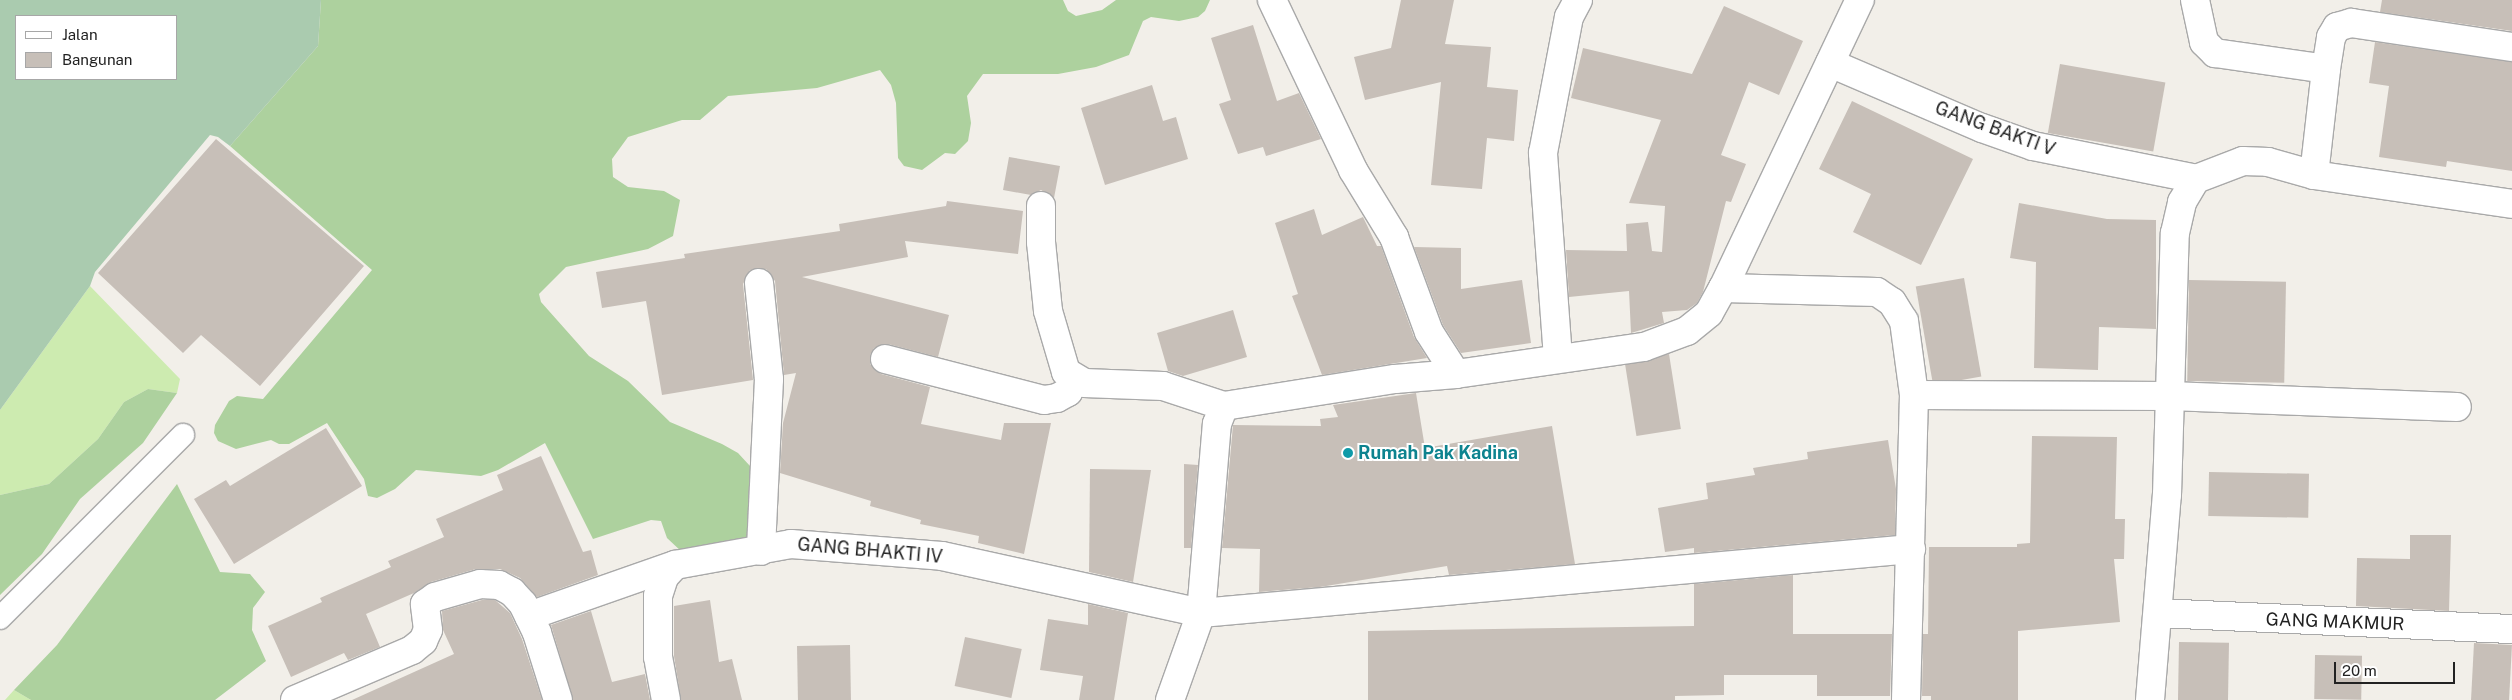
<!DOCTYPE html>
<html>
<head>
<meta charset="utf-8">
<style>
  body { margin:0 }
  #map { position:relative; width:2512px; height:700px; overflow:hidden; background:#f2efe9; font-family:"Public Sans",sans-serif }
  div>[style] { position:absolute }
  .grass>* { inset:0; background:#cdebb0 }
  .forest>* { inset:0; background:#add19e }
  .cemetery>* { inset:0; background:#aacbaf }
  .building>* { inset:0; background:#c7bfb8; transform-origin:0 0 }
  .roads { filter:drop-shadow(1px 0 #a9a9a9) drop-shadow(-1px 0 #a9a9a9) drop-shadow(0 1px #a9a9a9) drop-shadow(0 -1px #a9a9a9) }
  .lane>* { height:22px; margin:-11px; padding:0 11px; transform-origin:11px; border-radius:11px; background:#fff }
  .street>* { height:28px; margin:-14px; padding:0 14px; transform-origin:14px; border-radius:14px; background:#fff }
  .dots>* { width:14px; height:14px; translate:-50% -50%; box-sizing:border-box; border:2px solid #fff; border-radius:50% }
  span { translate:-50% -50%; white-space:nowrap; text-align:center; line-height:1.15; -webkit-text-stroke:4px #fff; paint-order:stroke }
  .street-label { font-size:18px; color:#222 }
  .culture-label { font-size:18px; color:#0d838f; font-weight:700 }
  .left { translate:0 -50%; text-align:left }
  .legend { position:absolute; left:15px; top:15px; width:162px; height:65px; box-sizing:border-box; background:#fff; border:1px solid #a7a7a7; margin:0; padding:6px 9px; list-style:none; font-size:15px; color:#222 }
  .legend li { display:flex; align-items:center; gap:10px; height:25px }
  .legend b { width:25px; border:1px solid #a7a7a7 }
  .scale { position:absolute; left:2334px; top:662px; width:121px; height:22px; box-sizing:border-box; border:2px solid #222; border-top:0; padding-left:6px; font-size:15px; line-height:18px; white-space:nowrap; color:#222; -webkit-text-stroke:4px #fff; paint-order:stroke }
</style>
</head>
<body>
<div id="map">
  <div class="grass">
    <i style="clip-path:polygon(90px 286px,180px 379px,177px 393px,148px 389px,124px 402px,98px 439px,49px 484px,0 495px,0 410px)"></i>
    <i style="clip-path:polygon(14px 690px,31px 700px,5px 700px)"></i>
  </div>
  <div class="forest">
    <i style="clip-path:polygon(321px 0,1063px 0,1068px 11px,1076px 16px,1102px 10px,1116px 0,1210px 0,1205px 11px,1198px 17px,1179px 21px,1151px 17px,1143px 21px,1129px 55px,1096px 67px,1058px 74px,983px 74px,967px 96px,971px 123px,968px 141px,955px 154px,945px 153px,922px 170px,904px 166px,898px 158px,896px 103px,891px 85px,880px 70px,817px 88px,728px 96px,700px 120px,682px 120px,628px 137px,612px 159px,613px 177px,628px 187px,664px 191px,680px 200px,673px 236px,648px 249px,566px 267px,539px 294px,541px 302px,589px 356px,628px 381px,670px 422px,722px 444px,738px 453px,750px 466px,758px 519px,755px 537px,683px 553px,667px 538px,661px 521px,651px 520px,593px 539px,545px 443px,498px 470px,481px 476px,416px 470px,395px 489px,377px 498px,368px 496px,364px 479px,327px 423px,289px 444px,279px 444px,271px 440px,236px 449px,218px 441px,214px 433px,215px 425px,229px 401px,237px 396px,263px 399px,372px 270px,230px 146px,318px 46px)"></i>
    <i style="clip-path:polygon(148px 389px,177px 393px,143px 443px,80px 499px,42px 554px,0 595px,0 495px,49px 484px,98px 439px,124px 402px)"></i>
    <i style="clip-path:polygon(177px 484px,220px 572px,250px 574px,265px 592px,253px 608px,252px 630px,266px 661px,215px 700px,31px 700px,14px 690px,57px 645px)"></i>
  </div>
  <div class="cemetery">
    <i style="clip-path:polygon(evenodd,0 0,321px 0,318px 46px,230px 146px,218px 137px,210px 135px,95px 272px,90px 286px,0 410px,0 0,16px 16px,176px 16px,176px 79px,16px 79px,16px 16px)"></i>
  </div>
  <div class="building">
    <i style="clip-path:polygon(1401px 0,1454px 0,1445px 44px,1491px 47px,1487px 87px,1518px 90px,1514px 141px,1487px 138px,1482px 189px,1431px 185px,1441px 82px,1365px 100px,1354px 57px,1391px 48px)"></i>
    <i style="clip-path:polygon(2382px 0,2512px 0,2512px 31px,2380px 12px)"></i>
    <i style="clip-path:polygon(1724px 6px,1803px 41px,1779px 95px,1749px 82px,1721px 155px,1746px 164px,1731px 202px,1726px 201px,1703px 292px,1697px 303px,1687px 310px,1662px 312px,1664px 323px,1631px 333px,1629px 291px,1569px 297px,1566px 250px,1627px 251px,1626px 224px,1648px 222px,1652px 251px,1662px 252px,1665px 206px,1629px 203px,1661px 120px,1571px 98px,1583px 48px,1692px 74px)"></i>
    <i style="clip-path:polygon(1253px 25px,1277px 101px,1299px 93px,1321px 139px,1266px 156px,1263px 147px,1238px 154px,1219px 104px,1231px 100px,1211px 38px)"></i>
    <i style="clip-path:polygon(2375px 42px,2512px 62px,2512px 171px,2447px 161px,2446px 167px,2379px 157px,2389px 86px,2369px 83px)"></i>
    <i style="left:2060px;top:64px;width:107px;height:70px;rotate:10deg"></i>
    <i style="clip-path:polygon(1152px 85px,1163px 121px,1176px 117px,1188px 159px,1105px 185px,1081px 108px)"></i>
    <i style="clip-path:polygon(1852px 101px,1973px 159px,1921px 265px,1853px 232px,1871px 194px,1819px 169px)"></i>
    <i style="clip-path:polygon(216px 139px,364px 266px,260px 386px,201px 335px,183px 353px,98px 273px)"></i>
    <i style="clip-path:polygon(1009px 157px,1060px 166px,1054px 198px,1041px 190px,1031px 195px,1003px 190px)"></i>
    <i style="clip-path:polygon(947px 201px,1023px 211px,1018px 254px,905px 241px,908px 257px,802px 277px,949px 315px,938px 357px,888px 344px,874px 348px,870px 355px,870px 364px,881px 374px,930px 387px,921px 424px,1001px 440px,1004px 423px,1051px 423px,1024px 554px,978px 543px,979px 536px,920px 524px,921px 520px,870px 506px,871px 501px,780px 473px,783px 423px,796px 373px,784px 375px,775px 281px,766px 269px,750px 270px,743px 284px,753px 380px,662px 395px,646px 301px,602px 308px,596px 272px,685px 258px,684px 254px,840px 231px,839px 224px,946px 206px)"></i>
    <i style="clip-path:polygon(2019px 203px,2107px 219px,2156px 220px,2156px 329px,2099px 327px,2098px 370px,2034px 368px,2036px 262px,2010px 258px)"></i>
    <i style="clip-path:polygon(1314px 209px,1322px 235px,1363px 217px,1377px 246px,1381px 246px,1414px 337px,1427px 358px,1322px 375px,1292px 296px,1298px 294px,1275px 223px)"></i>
    <i style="clip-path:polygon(1414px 247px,1461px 248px,1461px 289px,1522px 280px,1531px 343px,1461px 353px,1443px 325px)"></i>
    <i style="left:1964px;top:278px;width:100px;height:49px;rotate:80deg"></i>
    <i style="left:2189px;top:280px;width:97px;height:101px;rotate:1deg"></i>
    <i style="clip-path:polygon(1233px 310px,1247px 357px,1183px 376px,1168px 371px,1157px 333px)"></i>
    <i style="left:1669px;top:354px;width:76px;height:45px;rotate:81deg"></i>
    <i style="clip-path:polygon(1416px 393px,1425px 448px,1552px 426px,1575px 564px,1449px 575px,1447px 566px,1320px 587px,1259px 592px,1260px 549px,1222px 548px,1233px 425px,1321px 426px,1320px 419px,1338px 417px,1333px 405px)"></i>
    <i style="clip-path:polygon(326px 428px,362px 486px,234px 564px,194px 499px,226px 480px,230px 486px)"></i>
    <i style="clip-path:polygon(2032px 436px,2117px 437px,2115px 519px,2125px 519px,2124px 559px,2114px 559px,2120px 622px,2018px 631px,2018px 700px,1931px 700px,1931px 696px,1922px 696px,1923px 634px,1928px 634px,1929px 547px,2017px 547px,2017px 544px,2030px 543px)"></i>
    <i style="clip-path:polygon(1888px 440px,1896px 489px,1895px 535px,1694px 553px,1694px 548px,1665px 552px,1658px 508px,1708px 499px,1706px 483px,1755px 475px,1753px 468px,1808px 459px,1807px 452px)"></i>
    <i style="clip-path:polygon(541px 456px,583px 552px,591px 550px,598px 575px,537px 597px,520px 578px,500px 569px,476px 569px,431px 582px,414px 593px,366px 614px,380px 647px,348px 660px,344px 653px,291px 677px,268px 626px,322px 602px,320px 598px,391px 567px,388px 561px,444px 537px,436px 519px,503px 490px,497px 475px)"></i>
    <i style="clip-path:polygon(1184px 464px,1198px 465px,1191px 548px,1184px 548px)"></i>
    <i style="clip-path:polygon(1090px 469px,1151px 470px,1133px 582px,1089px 572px)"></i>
    <i style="left:2209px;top:472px;width:100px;height:44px;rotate:1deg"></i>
    <i style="clip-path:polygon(2410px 535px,2451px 535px,2449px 611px,2356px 606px,2357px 558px,2410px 559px)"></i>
    <i style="clip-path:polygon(1793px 575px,1793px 634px,1892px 634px,1890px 696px,1817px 696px,1817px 675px,1724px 675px,1724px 695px,1675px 696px,1675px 700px,1368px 700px,1368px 631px,1694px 626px,1694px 584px)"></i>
    <i style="clip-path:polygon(482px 600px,495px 600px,510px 613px,522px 639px,542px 700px,352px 700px,454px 654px,443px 630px,442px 611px)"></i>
    <i style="clip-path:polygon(710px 600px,719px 662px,732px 659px,742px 700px,681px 700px,674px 656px,674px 606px)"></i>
    <i style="clip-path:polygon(1088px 604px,1128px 613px,1114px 700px,1079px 700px,1083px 676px,1040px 670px,1048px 619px,1088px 625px)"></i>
    <i style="clip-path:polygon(591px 611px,612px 682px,645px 674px,650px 700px,573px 700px,551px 625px)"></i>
    <i style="left:965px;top:637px;width:58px;height:50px;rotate:12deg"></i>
    <i style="left:2179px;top:642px;width:50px;height:58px;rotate:1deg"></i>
    <i style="left:2474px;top:643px;width:38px;height:57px;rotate:3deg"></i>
    <i style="left:850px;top:645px;width:55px;height:53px;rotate:89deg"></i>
    <i style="left:2315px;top:655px;width:47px;height:44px;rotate:1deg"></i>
  </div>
  <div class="roads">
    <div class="lane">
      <i style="left:0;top:618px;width:259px;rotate:-45deg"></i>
    </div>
    <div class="street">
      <i style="left:1272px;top:0;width:188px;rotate:64.5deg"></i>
      <i style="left:1353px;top:170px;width:79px;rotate:58.5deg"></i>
      <i style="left:1394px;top:237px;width:101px;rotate:69.8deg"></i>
      <i style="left:1429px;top:332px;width:50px;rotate:57.3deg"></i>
      <i style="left:2195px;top:0;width:43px;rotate:77.9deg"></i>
      <i style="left:2204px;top:42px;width:16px;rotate:45deg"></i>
      <i style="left:2215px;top:53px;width:112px;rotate:8.2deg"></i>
      <i style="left:1830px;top:63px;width:165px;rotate:23.2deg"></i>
      <i style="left:1982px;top:128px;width:54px;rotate:19.4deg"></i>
      <i style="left:2033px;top:146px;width:166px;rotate:11.4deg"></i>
      <i style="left:2314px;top:175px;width:200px;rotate:8.3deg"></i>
      <i style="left:1041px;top:206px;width:36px;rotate:90deg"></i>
      <i style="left:1041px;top:242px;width:69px;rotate:84.2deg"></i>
      <i style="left:1048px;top:311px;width:64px;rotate:73.6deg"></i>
      <i style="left:1066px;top:372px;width:21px;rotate:31deg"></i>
      <i style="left:1084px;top:383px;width:79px;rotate:2.2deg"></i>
      <i style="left:1163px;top:386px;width:64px;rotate:18.2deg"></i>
      <i style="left:759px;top:283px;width:97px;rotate:84.1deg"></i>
      <i style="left:769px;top:379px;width:172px;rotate:92.7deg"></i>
      <i style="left:1723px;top:288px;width:154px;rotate:1.5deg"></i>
      <i style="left:1877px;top:292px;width:18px;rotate:34deg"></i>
      <i style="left:1892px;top:302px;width:22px;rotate:58deg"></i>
      <i style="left:1904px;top:321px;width:75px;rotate:82.3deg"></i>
      <i style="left:1914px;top:395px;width:256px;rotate:0.2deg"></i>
      <i style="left:2170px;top:396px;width:287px;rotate:2.2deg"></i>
      <i style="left:1558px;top:358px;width:206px;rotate:-94.2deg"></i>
      <i style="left:1543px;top:153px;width:138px;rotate:-79.2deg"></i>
      <i style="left:1569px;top:17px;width:19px;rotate:-62deg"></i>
      <i style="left:885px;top:359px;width:164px;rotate:14.5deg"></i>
      <i style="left:1044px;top:400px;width:13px;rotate:-9deg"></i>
      <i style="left:1057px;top:398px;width:13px;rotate:-29deg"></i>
      <i style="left:1068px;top:392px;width:14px;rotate:-65deg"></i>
      <i style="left:2158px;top:613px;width:354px;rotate:2.6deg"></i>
      <i style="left:529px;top:616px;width:155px;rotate:-19.3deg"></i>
      <i style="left:295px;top:700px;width:127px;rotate:-23.1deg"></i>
      <i style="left:412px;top:650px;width:14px;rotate:-39deg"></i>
      <i style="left:423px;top:641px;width:12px;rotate:-66deg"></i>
      <i style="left:428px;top:630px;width:26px;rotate:-97deg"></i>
      <i style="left:425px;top:604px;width:12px;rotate:-35deg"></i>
      <i style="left:435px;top:597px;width:47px;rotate:-16.1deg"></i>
      <i style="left:480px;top:584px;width:19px;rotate:3deg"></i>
      <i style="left:499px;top:585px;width:15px;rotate:28deg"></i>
      <i style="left:512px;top:592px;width:16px;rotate:47deg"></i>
      <i style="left:523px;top:604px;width:32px;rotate:64deg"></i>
      <i style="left:537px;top:633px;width:70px;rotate:72.6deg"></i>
      <i style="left:666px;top:700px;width:44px;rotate:-100.5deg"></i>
      <i style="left:658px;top:657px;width:61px;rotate:-90deg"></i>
      <i style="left:658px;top:596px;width:20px;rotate:-72deg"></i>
      <i style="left:664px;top:577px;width:16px;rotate:-47deg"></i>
      <i style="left:675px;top:565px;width:118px;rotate:-10.3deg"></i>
      <i style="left:791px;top:544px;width:151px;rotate:4.5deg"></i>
      <i style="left:942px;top:556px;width:265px;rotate:12.4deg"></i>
      <i style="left:1201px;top:613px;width:713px;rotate:-5.15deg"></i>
      <i style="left:1170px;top:700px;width:92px;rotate:-70.4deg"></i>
      <i style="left:1201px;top:613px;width:190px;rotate:-85.2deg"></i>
      <i style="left:1217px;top:424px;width:19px;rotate:-69deg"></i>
      <i style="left:1224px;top:406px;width:173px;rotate:-9deg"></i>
      <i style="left:1395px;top:379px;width:61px;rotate:-4.7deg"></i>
      <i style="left:1456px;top:374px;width:190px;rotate:-8.2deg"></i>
      <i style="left:1644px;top:347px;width:46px;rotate:-20.4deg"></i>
      <i style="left:1687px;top:331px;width:28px;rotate:-39deg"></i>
      <i style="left:1709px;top:313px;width:29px;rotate:-61deg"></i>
      <i style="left:1723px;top:288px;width:319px;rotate:-64.6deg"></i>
      <i style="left:1906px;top:700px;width:305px;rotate:-88.5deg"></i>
      <i style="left:2150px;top:700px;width:206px;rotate:-85.3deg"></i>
      <i style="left:2167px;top:495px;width:262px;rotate:-88.3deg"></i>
      <i style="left:2175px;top:233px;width:32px;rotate:-77deg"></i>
      <i style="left:2182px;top:202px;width:27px;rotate:-59deg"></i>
      <i style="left:2196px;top:179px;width:50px;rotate:-21deg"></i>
      <i style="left:2243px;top:161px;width:25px;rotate:2deg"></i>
      <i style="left:2268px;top:162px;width:48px;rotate:15.8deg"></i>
      <i style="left:2314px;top:175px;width:107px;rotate:-83.5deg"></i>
      <i style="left:2326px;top:69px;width:32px;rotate:-81deg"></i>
      <i style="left:2331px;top:37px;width:12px;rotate:-59deg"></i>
      <i style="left:2337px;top:27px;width:15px;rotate:-16deg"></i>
      <i style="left:2351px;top:23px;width:163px;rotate:8.5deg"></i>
    </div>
  </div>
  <div class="dots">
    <i style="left:1348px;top:453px;background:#0f9aa8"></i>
  </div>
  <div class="street-label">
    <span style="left:1995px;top:129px;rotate:20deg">GANG BAKTI V</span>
    <span style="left:870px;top:551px;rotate:5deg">GANG BHAKTI IV</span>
    <span style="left:2335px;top:622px;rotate:2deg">GANG MAKMUR</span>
  </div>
  <div class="culture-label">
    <span class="left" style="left:1358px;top:453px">Rumah Pak Kadina</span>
  </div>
  <ul class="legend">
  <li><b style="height:6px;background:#fff"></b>Jalan</li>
  <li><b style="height:14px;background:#c7bfb8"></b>Bangunan</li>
  </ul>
  <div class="scale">20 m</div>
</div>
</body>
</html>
